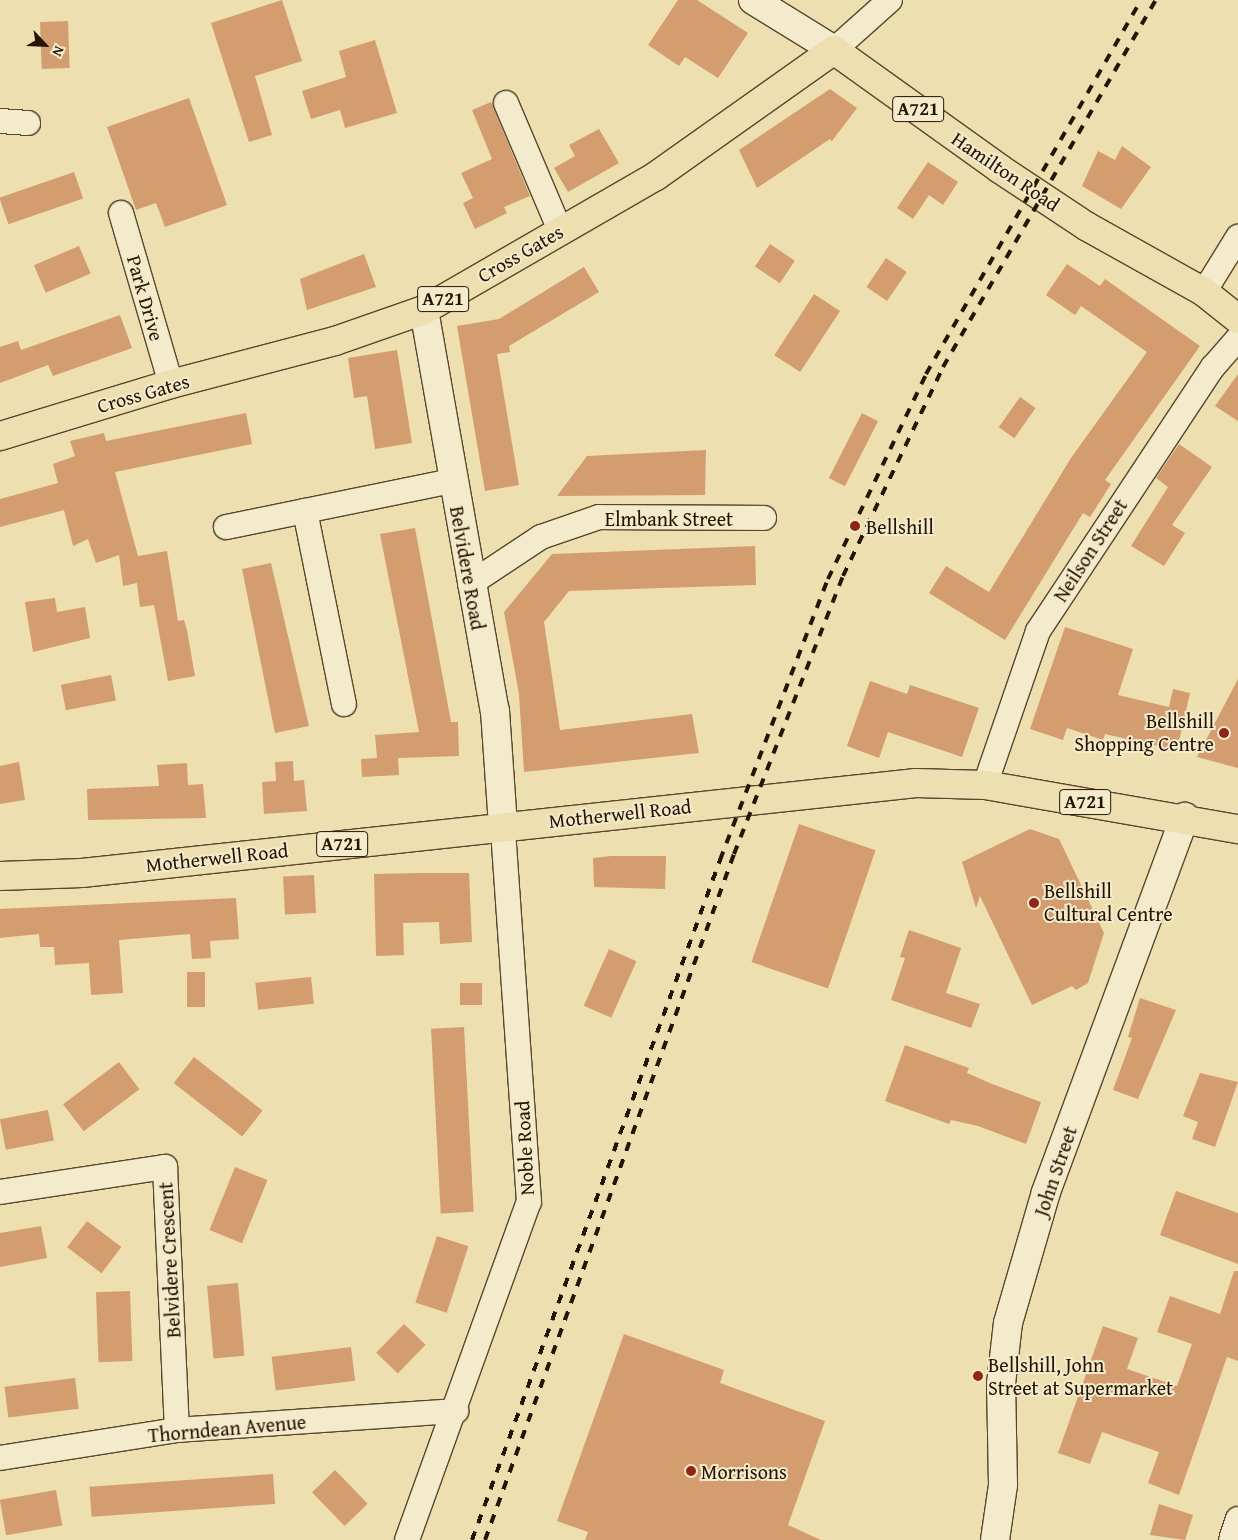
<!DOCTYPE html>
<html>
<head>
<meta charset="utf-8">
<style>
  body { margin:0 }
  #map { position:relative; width:1238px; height:1540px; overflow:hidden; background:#eedfb1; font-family:"Gentium Book Plus",serif }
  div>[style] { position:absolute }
  .building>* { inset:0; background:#d39d6f; transform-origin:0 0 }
  .roads { filter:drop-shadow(1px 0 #57472c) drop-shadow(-1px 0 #57472c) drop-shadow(0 1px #57472c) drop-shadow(0 -1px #57472c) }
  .street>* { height:24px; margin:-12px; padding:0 12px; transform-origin:12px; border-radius:12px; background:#f4eacc }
  .secondary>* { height:28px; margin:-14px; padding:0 14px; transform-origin:14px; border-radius:14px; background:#f4eacc }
  .primary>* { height:28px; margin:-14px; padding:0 14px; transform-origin:14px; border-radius:14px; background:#eedfb1 }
  .rail>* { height:4px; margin-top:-2px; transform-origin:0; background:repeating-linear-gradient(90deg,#251400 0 9px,transparent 0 18px) }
  .dots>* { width:14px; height:14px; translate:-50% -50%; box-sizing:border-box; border:2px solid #f4eacc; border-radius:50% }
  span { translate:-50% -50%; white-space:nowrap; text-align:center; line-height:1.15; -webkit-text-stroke:4px #f4eacc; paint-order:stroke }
  .shield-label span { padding:1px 4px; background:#f4eacc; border:1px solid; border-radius:4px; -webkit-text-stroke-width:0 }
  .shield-label { font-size:19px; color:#251400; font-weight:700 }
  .street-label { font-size:20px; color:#251400 }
  .poi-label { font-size:20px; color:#251400 }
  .left { translate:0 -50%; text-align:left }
  .right { translate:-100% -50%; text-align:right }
  .north { position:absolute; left:20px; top:20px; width:50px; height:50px; -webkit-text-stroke:4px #f4eacc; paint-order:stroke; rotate:115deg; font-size:14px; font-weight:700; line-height:20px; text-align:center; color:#251400 }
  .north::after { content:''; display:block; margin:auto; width:18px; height:22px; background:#251400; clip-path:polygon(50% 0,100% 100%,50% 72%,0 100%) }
</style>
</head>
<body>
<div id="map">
  <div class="building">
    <i style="clip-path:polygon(282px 0,302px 61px,255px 76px,272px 135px,249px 142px,211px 23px)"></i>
    <i style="clip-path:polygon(678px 0,697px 0,748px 33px,718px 78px,685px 57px,679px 66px,648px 45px)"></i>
    <i style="left:68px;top:21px;width:47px;height:28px;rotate:88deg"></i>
    <i style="clip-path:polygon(375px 40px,397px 113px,345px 128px,340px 110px,311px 119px,302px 91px,346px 77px,339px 51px)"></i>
    <i style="clip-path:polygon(830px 89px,857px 108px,832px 141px,830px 139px,757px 188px,739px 150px)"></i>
    <i style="clip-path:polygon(189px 98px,227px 205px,165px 227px,156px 203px,136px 210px,107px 127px)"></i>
    <i style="clip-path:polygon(491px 102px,530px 196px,504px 207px,507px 213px,475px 229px,463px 203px,473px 198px,461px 173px,492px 159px,472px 110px)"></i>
    <i style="clip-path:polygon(599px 129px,619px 163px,568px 192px,554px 168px,575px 156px,569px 145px)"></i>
    <i style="clip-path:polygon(1122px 146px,1151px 167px,1121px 209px,1082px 186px,1098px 151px,1115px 160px)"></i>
    <i style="clip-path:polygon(928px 162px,958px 182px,943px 205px,929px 195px,913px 219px,897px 208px)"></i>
    <i style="left:74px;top:172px;width:28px;height:79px;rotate:71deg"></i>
    <i style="left:770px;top:244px;width:30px;height:27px;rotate:34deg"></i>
    <i style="left:79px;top:246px;width:30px;height:49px;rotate:67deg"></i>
    <i style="clip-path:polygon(364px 254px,376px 287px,307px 310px,300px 279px)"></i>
    <i style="left:886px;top:258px;width:25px;height:35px;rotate:34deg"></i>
    <i style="clip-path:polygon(1067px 264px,1100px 286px,1105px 279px,1200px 346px,1105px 480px,1111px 484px,1090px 517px,1083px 513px,1005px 640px,929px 593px,946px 566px,989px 592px,1071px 458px,1147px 352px,1081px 306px,1075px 315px,1046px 295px)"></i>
    <i style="clip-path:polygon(584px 267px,599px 292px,509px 346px,510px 352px,497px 354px,519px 485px,485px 491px,457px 326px,499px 319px)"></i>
    <i style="left:814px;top:294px;width:31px;height:73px;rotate:33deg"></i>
    <i style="clip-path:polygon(120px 315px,132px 348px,53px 376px,48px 365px,0 383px,0 347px,18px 341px,21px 350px)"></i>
    <i style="clip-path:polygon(397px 350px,412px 443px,375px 449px,367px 396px,354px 398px,348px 358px)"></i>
    <i style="clip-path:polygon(1238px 374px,1238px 421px,1215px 406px)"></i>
    <i style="left:1020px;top:397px;width:19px;height:37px;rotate:35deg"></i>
    <i style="clip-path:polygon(246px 413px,252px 444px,115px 472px,138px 556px,167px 551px,178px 621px,184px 620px,187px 630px,195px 676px,168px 681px,154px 605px,140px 607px,137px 583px,123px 586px,119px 555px,96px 563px,88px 539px,73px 546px,64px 510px,0 527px,0 499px,58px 483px,53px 464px,75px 456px,70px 441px,104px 433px,106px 441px)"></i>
    <i style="left:862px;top:413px;width:18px;height:73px;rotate:27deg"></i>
    <i style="clip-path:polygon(1179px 444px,1212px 467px,1172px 525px,1185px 533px,1164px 566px,1131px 546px,1168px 487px,1156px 478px)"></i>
    <i style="clip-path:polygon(706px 450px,705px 495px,557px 496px,587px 456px)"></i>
    <i style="clip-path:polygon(415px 528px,451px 722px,458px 722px,459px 756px,398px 758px,399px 775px,362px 777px,361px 759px,377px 758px,375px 735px,419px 732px,380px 534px)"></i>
    <i style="clip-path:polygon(755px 546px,756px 585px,569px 591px,544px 622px,560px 730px,692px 714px,699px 753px,524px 772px,519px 694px,504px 612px,552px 554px)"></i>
    <i style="clip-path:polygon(271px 563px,309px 726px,275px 733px,242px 569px)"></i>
    <i style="clip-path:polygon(55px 598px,57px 612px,85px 607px,90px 638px,33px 652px,25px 602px)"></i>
    <i style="clip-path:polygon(1065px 627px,1133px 649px,1118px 695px,1169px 707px,1173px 689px,1190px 693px,1177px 750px,1105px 734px,1103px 740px,1067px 728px,1063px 740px,1030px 729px)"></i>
    <i style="left:111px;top:675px;width:26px;height:51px;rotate:79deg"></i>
    <i style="clip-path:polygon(1238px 679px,1238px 768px,1197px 757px)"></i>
    <i style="clip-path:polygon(870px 681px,907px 694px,910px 685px,979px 708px,962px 757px,888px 732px,879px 758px,847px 746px)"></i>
    <i style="clip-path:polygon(293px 761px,294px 781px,304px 780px,307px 811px,264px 814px,262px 782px,276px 781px,275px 762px)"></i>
    <i style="clip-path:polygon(19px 762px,25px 800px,0 804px,0 766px)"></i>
    <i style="clip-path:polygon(187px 763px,188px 785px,203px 784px,206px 818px,88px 820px,87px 789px,159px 786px,157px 765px)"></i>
    <i style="left:799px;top:824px;width:81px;height:146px;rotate:19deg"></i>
    <i style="clip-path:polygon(1030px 829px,1059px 839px,1104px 933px,1088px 983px,1076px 990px,1072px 986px,1032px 1005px,980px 896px,976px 908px,962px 862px)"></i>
    <i style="clip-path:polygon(611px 856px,666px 856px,665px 889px,594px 887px,593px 858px)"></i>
    <i style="clip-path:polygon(420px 873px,469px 873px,472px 942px,440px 944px,439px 922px,403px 923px,404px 955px,376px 956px,374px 874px)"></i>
    <i style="left:314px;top:875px;width:38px;height:31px;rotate:87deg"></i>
    <i style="clip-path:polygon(236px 898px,239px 939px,210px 941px,211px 958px,192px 959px,190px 934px,119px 940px,123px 993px,91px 995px,89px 963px,55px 965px,54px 947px,40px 947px,39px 934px,0 938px,0 909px)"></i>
    <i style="clip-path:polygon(909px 930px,961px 948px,946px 993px,980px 1004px,971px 1028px,891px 1000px,905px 958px,900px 957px)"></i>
    <i style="left:609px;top:949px;width:30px;height:62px;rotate:24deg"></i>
    <i style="left:187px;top:972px;width:18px;height:35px"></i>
    <i style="left:311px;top:977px;width:27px;height:56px;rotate:84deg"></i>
    <i style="left:482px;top:983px;width:22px;height:22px;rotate:90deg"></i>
    <i style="clip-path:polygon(1140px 998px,1176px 1010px,1138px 1099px,1113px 1090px,1132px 1038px,1128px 1037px)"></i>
    <i style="left:464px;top:1027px;width:185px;height:33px;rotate:87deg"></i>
    <i style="clip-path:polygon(905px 1045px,969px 1068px,967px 1073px,992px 1084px,1041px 1102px,1026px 1144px,978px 1126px,951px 1120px,949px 1124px,885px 1101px)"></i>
    <i style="left:194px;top:1057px;width:87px;height:33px;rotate:38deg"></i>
    <i style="left:119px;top:1062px;width:34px;height:70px;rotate:53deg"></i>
    <i style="clip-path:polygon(1200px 1073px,1238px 1082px,1215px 1147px,1192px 1139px,1198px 1122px,1183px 1116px)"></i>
    <i style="left:48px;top:1110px;width:31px;height:49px;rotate:79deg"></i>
    <i style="left:235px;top:1167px;width:35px;height:68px;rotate:22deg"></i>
    <i style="clip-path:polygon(1176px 1191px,1238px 1213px,1238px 1264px,1160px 1235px)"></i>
    <i style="left:87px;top:1221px;width:43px;height:33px;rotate:37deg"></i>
    <i style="clip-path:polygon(41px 1226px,47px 1258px,0 1267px,0 1233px)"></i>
    <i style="left:437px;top:1236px;width:33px;height:70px;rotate:18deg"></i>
    <i style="clip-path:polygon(1234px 1271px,1238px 1271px,1238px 1361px,1227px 1357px,1179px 1495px,1148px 1483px,1159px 1452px,1102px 1432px,1090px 1464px,1058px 1453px,1103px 1326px,1138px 1338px,1127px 1369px,1177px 1386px,1192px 1344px,1157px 1332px,1170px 1296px,1220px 1314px)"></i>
    <i style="left:238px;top:1283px;width:73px;height:31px;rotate:85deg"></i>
    <i style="left:130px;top:1291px;width:70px;height:34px;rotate:88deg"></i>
    <i style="left:404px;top:1324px;width:30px;height:40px;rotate:44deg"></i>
    <i style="clip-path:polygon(624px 1334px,724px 1370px,720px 1383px,825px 1421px,788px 1525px,821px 1540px,585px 1540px,588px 1532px,557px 1521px)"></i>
    <i style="left:351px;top:1347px;width:34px;height:80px;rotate:83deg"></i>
    <i style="left:75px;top:1378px;width:31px;height:71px;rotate:83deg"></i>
    <i style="left:335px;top:1470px;width:47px;height:32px;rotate:46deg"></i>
    <i style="left:273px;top:1474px;width:30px;height:184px;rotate:86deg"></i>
    <i style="left:56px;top:1490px;width:36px;height:57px;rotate:80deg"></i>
    <i style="clip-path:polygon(1159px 1504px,1193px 1515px,1185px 1540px,1150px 1535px)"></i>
  </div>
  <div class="roads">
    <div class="street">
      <i style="left:834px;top:50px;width:75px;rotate:-41.8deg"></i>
      <i style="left:506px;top:103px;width:138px;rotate:67deg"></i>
      <i style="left:0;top:121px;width:28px;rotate:4deg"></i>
      <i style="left:121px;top:213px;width:178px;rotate:73.7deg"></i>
      <i style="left:1204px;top:292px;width:65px;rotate:-58.3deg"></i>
      <i style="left:305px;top:511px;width:197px;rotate:78.6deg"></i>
      <i style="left:226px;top:527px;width:232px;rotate:-11.5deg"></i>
      <i style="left:470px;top:584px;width:85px;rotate:-33.5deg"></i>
      <i style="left:541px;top:537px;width:61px;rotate:-19deg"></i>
      <i style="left:599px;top:517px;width:165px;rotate:0.3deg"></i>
      <i style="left:985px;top:785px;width:163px;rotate:-71deg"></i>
      <i style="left:1038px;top:631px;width:317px;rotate:-56.5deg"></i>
      <i style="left:1213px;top:367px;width:38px;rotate:-49deg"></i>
      <i style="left:0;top:1192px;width:167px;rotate:-8.6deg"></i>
      <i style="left:165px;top:1167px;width:263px;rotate:87.4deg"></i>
      <i style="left:0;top:1458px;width:179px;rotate:-9deg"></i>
      <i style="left:177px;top:1430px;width:280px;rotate:-3.9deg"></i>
      <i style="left:407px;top:1540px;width:359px;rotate:-70.2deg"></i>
      <i style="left:529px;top:1202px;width:377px;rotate:-94deg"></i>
      <i style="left:1231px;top:1540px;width:22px;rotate:-72deg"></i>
    </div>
    <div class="secondary">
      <i style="left:753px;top:0;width:95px;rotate:31.7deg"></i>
      <i style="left:424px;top:310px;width:407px;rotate:80deg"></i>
      <i style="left:495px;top:711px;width:115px;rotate:86deg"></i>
      <i style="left:995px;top:1540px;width:56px;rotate:-81.7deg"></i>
      <i style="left:1003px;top:1485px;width:101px;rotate:-91.1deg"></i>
      <i style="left:1001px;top:1384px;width:61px;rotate:-83.5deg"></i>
      <i style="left:1008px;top:1323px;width:136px;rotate:-73.8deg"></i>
      <i style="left:1046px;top:1192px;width:400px;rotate:-69.7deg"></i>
    </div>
    <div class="primary">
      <i style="left:0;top:436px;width:179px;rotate:-16.9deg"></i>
      <i style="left:171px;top:384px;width:170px;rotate:-14.7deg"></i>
      <i style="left:335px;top:341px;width:94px;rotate:-19.2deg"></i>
      <i style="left:424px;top:310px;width:268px;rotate:-30deg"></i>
      <i style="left:656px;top:176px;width:218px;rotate:-35.3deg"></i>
      <i style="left:834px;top:50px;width:204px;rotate:35.6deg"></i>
      <i style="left:1000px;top:169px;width:103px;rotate:33.5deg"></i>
      <i style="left:1086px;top:226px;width:135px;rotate:29.2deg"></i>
      <i style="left:1204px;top:292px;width:43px;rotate:38.5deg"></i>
      <i style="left:0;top:876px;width:82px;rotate:-2.1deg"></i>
      <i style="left:82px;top:873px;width:839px;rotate:-6.16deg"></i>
      <i style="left:916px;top:783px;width:69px;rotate:1.7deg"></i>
      <i style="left:985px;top:785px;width:257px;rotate:9.9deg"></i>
    </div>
  </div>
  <div class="rail">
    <i style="left:472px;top:1540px;width:724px;rotate:-69.96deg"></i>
    <i style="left:720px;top:860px;width:301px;rotate:-69deg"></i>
    <i style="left:828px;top:579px;width:227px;rotate:-64.4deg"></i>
    <i style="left:926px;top:374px;width:431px;rotate:-60.1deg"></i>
    <i style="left:485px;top:1540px;width:730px;rotate:-70.05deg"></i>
    <i style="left:734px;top:854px;width:299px;rotate:-68.6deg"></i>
    <i style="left:843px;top:576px;width:232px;rotate:-64.4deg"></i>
    <i style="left:943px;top:367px;width:424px;rotate:-59.9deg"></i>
  </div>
  <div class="dots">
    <i style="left:855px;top:526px;background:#8f2418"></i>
    <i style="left:1224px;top:733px;background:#8f2418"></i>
    <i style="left:1034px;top:903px;background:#8f2418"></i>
    <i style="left:978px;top:1376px;background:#8f2418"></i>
    <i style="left:691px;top:1471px;background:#8f2418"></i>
  </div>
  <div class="shield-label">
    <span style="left:918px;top:109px">A721</span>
    <span style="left:443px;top:299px">A721</span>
    <span style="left:1085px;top:802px">A721</span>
    <span style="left:342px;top:844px">A721</span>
  </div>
  <div class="street-label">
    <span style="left:1006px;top:171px;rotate:34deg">Hamilton Road</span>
    <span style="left:520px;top:253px;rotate:-30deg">Cross Gates</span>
    <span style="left:146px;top:298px;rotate:74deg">Park Drive</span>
    <span style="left:143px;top:393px;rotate:-16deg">Cross Gates</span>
    <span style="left:669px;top:518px">Elmbank Street</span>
    <span style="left:1090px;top:550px;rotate:-57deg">Neilson Street</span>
    <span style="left:468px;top:568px;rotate:80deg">Belvidere Road</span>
    <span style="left:620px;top:813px;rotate:-6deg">Motherwell Road</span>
    <span style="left:217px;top:857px;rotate:-6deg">Motherwell Road</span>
    <span style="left:524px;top:1148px;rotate:-93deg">Noble Road</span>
    <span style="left:1055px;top:1171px;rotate:-71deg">John Street</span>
    <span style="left:169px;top:1260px;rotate:-93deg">Belvidere Crescent</span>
    <span style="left:227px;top:1428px;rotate:-5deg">Thorndean Avenue</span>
  </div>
  <div class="poi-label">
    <span class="left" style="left:866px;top:526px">Bellshill</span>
    <span class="right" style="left:1214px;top:732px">Bellshill<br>Shopping Centre</span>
    <span class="left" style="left:1044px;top:902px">Bellshill<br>Cultural Centre</span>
    <span class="left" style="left:988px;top:1376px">Bellshill, John<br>Street at Supermarket</span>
    <span class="left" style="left:701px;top:1471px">Morrisons</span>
  </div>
  <div class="north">N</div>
</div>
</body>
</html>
